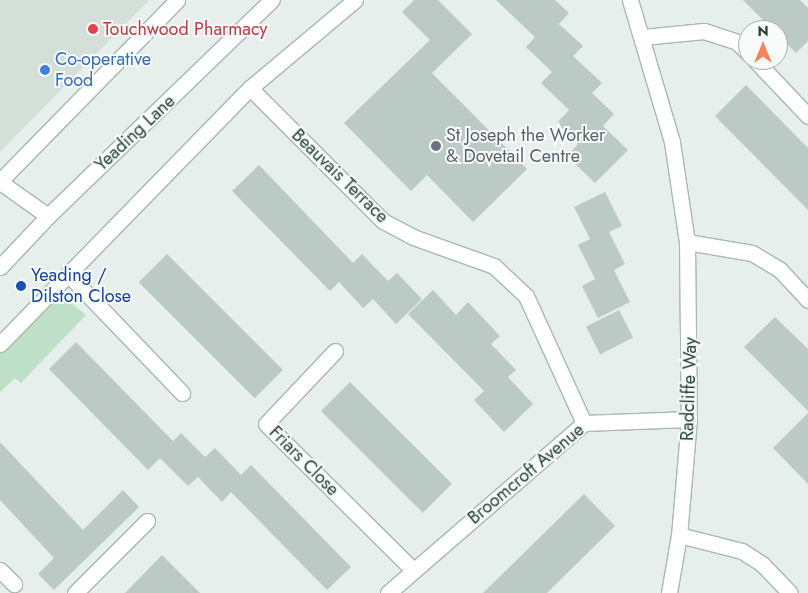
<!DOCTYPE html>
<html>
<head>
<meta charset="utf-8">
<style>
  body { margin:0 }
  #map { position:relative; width:808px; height:593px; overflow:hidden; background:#e6efeb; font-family:Jost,sans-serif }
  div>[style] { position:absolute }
  .built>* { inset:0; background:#d4dfda }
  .green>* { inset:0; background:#bfe0c8 }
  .building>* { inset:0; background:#bbcac4; transform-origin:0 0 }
  .roads { filter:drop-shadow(1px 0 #a8b8b2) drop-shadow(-1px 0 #a8b8b2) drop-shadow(0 1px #a8b8b2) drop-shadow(0 -1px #a8b8b2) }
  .service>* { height:15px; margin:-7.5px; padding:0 7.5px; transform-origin:7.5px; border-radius:7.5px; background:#fff }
  .minor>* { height:15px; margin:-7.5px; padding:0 7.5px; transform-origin:7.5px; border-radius:7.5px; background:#fff }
  .tertiary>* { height:15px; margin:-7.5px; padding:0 7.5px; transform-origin:7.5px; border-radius:7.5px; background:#fff }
  .dots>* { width:14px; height:14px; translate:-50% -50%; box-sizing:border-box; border:2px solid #f7fbf9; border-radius:50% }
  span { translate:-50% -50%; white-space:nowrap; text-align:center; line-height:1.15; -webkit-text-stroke:4px #f7fbf9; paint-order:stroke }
  .health-label { font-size:18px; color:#be3a42 }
  .left { translate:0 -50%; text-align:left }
  .shop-label { font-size:18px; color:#366cbe }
  .street-label { font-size:18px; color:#24423a }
  .worship-label { font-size:18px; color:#5b616d }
  .transit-label { font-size:18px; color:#164399 }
  .north { position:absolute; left:738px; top:20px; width:50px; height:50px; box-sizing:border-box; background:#f7fbf9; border:1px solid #a3b1ad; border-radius:50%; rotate:0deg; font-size:14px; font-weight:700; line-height:20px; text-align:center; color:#24423a }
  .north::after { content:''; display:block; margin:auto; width:18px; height:22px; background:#f4845f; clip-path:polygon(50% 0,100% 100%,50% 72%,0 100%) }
</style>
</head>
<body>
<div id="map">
  <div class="built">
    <i style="clip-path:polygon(0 0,149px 0,0 152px)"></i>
  </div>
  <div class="green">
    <i style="clip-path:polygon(58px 300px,71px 303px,86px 315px,21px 383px,15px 378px,0 392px,0 346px,43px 303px)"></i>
  </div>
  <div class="building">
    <i style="clip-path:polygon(414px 0,438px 0,472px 34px,432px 73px,527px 169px,473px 222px,427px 175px,411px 191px,344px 123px,430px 40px,402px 12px)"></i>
    <i style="clip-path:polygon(496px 0,555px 0,569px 13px,559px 24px,583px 46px,573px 56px,602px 83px,592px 93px,614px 114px,603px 126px,628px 150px,595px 183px,567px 156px,578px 144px,557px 123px,569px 110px,541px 83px,552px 72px,526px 47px,535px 37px)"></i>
    <i style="clip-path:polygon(743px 0,800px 0,808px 8px,808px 41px,796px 53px,778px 35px,778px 30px,773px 30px)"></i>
    <i style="clip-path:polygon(746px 85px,808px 148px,808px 210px,715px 116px)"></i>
    <i style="clip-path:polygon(259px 165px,353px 263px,362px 254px,388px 281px,397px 273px,422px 299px,396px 324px,373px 299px,363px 308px,339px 282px,330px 291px,232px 191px)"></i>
    <i style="clip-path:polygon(605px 192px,622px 226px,609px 232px,625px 264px,614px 270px,630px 302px,598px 318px,582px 286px,595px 279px,578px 245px,590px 239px,574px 207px)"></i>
    <i style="left:167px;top:254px;width:164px;height:40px;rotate:45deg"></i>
    <i style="clip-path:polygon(433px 290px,456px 315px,468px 302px,500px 336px,491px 344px,516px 370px,508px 377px,533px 404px,504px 432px,474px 400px,484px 391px,408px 314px)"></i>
    <i style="left:619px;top:310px;width:31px;height:37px;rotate:63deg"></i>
    <i style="clip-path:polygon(775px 317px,808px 349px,808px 411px,744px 347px)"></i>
    <i style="clip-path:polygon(76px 342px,173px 441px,181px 433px,205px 457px,215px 448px,241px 475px,251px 465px,351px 567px,327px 590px,231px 492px,222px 502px,198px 477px,188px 486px,160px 458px,148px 470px,49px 369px)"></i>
    <i style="left:350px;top:382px;width:144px;height:41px;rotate:45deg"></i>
    <i style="clip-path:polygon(808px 413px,808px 484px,773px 448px)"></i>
    <i style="clip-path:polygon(0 442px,83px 530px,123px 490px,139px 507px,54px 590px,38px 574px,54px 558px,0 500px)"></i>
    <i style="clip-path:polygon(584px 494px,615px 526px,547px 593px,483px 593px)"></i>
    <i style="clip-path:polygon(162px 555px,200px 593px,125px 593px)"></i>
  </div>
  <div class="roads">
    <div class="service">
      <i style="left:0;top:181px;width:253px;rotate:-45.6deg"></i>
      <i style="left:0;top:344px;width:358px;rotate:-45.7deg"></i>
      <i style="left:250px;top:88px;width:137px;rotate:-40deg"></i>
    </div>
    <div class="minor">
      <i style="left:630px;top:0;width:148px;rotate:73.5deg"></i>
      <i style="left:672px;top:142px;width:101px;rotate:81.5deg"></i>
      <i style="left:687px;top:242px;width:177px;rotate:89.4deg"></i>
      <i style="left:689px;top:419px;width:116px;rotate:94.9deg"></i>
      <i style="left:679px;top:535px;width:59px;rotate:99.8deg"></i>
      <i style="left:643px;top:37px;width:61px;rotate:-5.6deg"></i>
      <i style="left:704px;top:31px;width:35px;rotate:18deg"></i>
      <i style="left:737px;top:42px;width:16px;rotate:45deg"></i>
      <i style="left:755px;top:60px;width:77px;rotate:46.6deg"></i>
      <i style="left:250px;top:88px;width:188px;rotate:45deg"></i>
      <i style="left:383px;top:221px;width:34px;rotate:28deg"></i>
      <i style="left:413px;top:237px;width:86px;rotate:19.7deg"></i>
      <i style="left:494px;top:266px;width:44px;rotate:43.2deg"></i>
      <i style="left:526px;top:296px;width:140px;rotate:65.5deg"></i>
      <i style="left:0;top:182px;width:59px;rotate:35.3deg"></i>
      <i style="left:687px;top:242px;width:66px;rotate:9.6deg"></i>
      <i style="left:752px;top:253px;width:33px;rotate:31deg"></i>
      <i style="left:780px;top:270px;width:41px;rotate:47deg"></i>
      <i style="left:68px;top:274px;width:165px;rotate:46.2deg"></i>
      <i style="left:335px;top:351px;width:100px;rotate:133.4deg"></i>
      <i style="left:266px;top:424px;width:207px;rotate:44.8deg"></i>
      <i style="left:679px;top:535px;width:65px;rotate:14.3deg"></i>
      <i style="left:742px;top:551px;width:24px;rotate:33deg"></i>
      <i style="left:762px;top:564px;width:40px;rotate:46deg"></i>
      <i style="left:0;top:570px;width:20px;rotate:45deg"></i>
      <i style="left:75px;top:593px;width:102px;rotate:-45deg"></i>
      <i style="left:388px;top:593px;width:259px;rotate:-40.9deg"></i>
      <i style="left:584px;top:423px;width:105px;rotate:-2.2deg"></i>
    </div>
    <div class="tertiary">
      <i style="left:0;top:267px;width:70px;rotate:-46.7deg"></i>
      <i style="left:48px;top:216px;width:311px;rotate:-44deg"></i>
    </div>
  </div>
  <div class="dots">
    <i style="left:93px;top:29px;background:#e0444e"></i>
    <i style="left:45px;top:70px;background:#3f7fe0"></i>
    <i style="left:436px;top:146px;background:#6b7280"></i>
    <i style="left:21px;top:286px;background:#1a4fb4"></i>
  </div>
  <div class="health-label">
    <span class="left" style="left:103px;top:29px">Touchwood Pharmacy</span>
  </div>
  <div class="shop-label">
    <span class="left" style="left:55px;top:70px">Co-operative<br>Food</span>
  </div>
  <div class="street-label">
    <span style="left:135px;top:133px;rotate:-43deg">Yeading Lane</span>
    <span style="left:340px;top:176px;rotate:44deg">Beauvais Terrace</span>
    <span style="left:689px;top:389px;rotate:-88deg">Radcliffe Way</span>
    <span style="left:304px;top:461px;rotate:45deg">Friars Close</span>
    <span style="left:526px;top:474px;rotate:-40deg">Broomcroft Avenue</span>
  </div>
  <div class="worship-label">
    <span class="left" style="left:446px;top:146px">St Joseph the Worker<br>&amp; Dovetail Centre</span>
  </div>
  <div class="transit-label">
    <span class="left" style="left:31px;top:286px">Yeading /<br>Dilston Close</span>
  </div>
  <div class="north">N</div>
</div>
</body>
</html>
